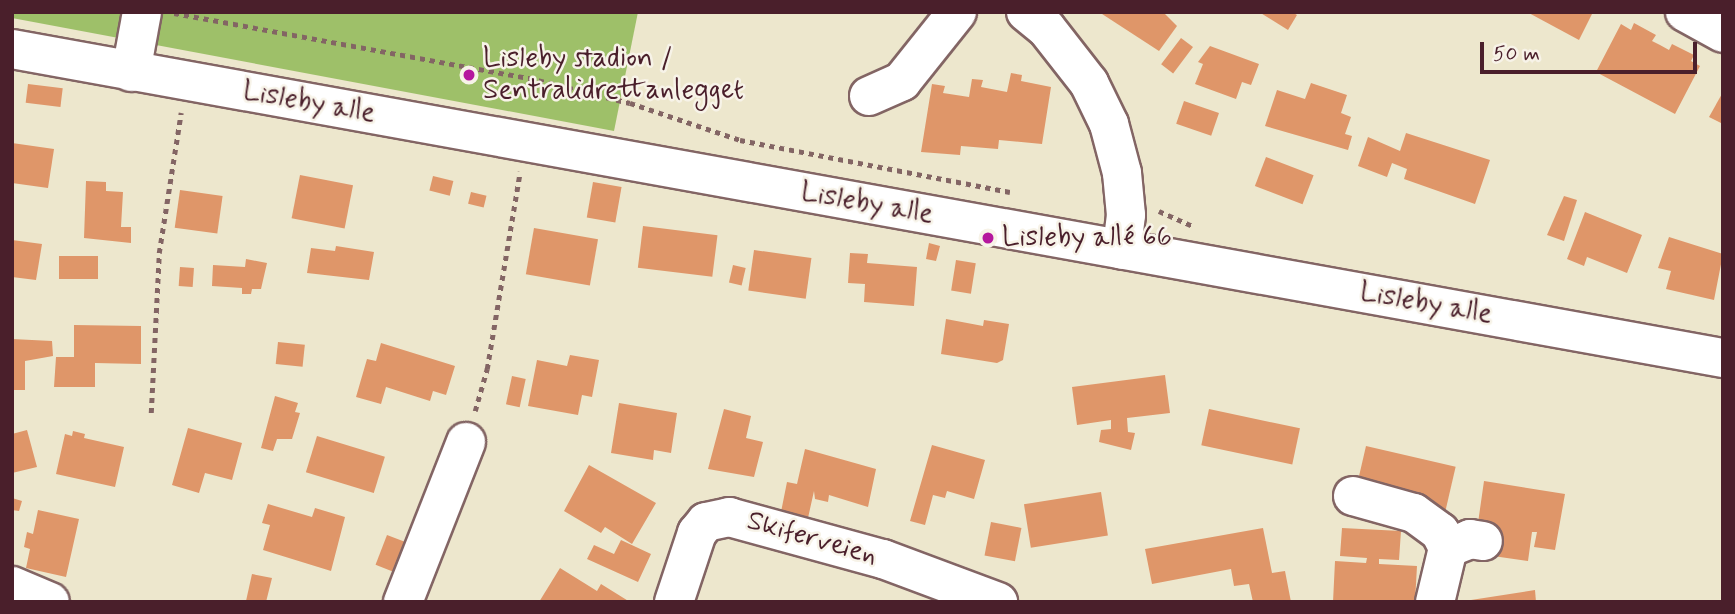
<!DOCTYPE html>
<html>
<head>
<meta charset="utf-8">
<style>
  body { margin:0 }
  #map { position:relative; width:1735px; height:614px; overflow:hidden; background:#ede7cd; font-family:Mynerve,sans-serif }
  div>[style] { position:absolute }
  .green>* { inset:0; background:#9ec069 }
  .building>* { inset:0; background:#df9669; transform-origin:0 0 }
  .path>* { height:4.5px; margin-top:-2.25px; transform-origin:0; background:repeating-linear-gradient(90deg,#836564 0 5px,transparent 0 10px) }
  .roads { filter:drop-shadow(2px 0 #836564) drop-shadow(-2px 0 #836564) drop-shadow(0 2px #836564) drop-shadow(0 -2px #836564) }
  .minor>* { height:38px; margin:-19px; padding:0 19px; transform-origin:19px; border-radius:19px; background:#fff }
  .dots>* { width:19px; height:19px; translate:-50% -50%; box-sizing:border-box; border:4px solid #f7f3e8; border-radius:50% }
  span { translate:-50% -50%; white-space:nowrap; text-align:center; line-height:1.15; -webkit-text-stroke:5px #f7f3e8; paint-order:stroke }
  .poi-label { font-size:28px; color:#4a1f2b }
  .left { translate:0 -50%; text-align:left }
  .street-label { font-size:28px; color:#4a1f2b }
  .frame { position:absolute; inset:0; border:14px solid #4a1f2b; pointer-events:none }
  .scale { position:absolute; left:1480px; top:42px; width:217px; height:32px; box-sizing:border-box; border:4px solid #4a1f2b; border-top:0; padding-left:9px; font-size:21px; line-height:24px; white-space:nowrap; color:#4a1f2b; -webkit-text-stroke:5px #f7f3e8; paint-order:stroke }
</style>
</head>
<body>
<div id="map">
  <div class="green">
    <i style="clip-path:polygon(12px 12px,638px 12px,614px 131px,12px 18px)"></i>
  </div>
  <div class="building">
    <i style="clip-path:polygon(1099px 12px,1163px 12px,1177px 26px,1159px 51px)"></i>
    <i style="clip-path:polygon(1259px 12px,1292px 12px,1297px 15px,1288px 30px)"></i>
    <i style="clip-path:polygon(1527px 12px,1593px 12px,1579px 40px)"></i>
    <i style="clip-path:polygon(1634px 23px,1656px 35px,1652px 41px,1660px 45px,1669px 50px,1672px 44px,1694px 55px,1691px 61px,1700px 66px,1675px 114px,1596px 72px,1621px 24px,1631px 30px)"></i>
    <i style="left:1181px;top:38px;width:15px;height:33px;rotate:37deg"></i>
    <i style="clip-path:polygon(1210px 46px,1259px 64px,1251px 85px,1242px 82px,1236px 99px,1195px 84px,1203px 64px,1198px 62px)"></i>
    <i style="clip-path:polygon(1011px 73px,1022px 75px,1021px 81px,1051px 87px,1042px 144px,999px 140px,998px 149px,961px 146px,960px 155px,921px 152px,932px 84px,945px 86px,943px 93px,969px 97px,972px 79px,983px 80px,981px 87px,1007px 92px)"></i>
    <i style="clip-path:polygon(1311px 83px,1347px 95px,1341px 113px,1351px 117px,1345px 134px,1352px 136px,1348px 150px,1265px 126px,1277px 90px,1305px 99px)"></i>
    <i style="left:28px;top:84px;width:35px;height:19px;rotate:7deg"></i>
    <i style="clip-path:polygon(1723px 92px,1723px 124px,1709px 117px)"></i>
    <i style="left:1184px;top:101px;width:37px;height:24px;rotate:19deg"></i>
    <i style="clip-path:polygon(1406px 133px,1490px 160px,1475px 204px,1404px 179px,1407px 169px,1392px 163px,1387px 177px,1358px 166px,1368px 137px,1400px 151px)"></i>
    <i style="clip-path:polygon(12px 143px,54px 149px,48px 188px,12px 183px)"></i>
    <i style="left:1266px;top:157px;width:51px;height:31px;rotate:21deg"></i>
    <i style="left:300px;top:175px;width:54px;height:44px;rotate:11deg"></i>
    <i style="left:433px;top:176px;width:21px;height:15px;rotate:14deg"></i>
    <i style="clip-path:polygon(86px 181px,106px 182px,106px 191px,123px 192px,121px 227px,131px 227px,131px 243px,84px 238px)"></i>
    <i style="left:593px;top:182px;width:29px;height:36px;rotate:10deg"></i>
    <i style="left:180px;top:190px;width:43px;height:38px;rotate:8deg"></i>
    <i style="left:471px;top:192px;width:16px;height:12px;rotate:14deg"></i>
    <i style="clip-path:polygon(1564px 196px,1577px 200px,1564px 241px,1547px 235px)"></i>
    <i style="clip-path:polygon(1585px 212px,1642px 235px,1627px 273px,1587px 257px,1584px 266px,1567px 259px)"></i>
    <i style="left:643px;top:226px;width:75px;height:42px;rotate:7deg"></i>
    <i style="left:534px;top:228px;width:65px;height:47px;rotate:10deg"></i>
    <i style="clip-path:polygon(1669px 237px,1723px 254px,1714px 300px,1666px 289px,1671px 271px,1658px 268px)"></i>
    <i style="clip-path:polygon(12px 240px,42px 244px,36px 280px,12px 277px)"></i>
    <i style="clip-path:polygon(929px 243px,940px 246px,936px 261px,926px 259px)"></i>
    <i style="clip-path:polygon(336px 246px,374px 252px,369px 280px,307px 273px,311px 248px,335px 251px)"></i>
    <i style="left:754px;top:250px;width:58px;height:41px;rotate:8deg"></i>
    <i style="clip-path:polygon(850px 253px,868px 254px,867px 263px,917px 267px,914px 306px,864px 302px,865px 284px,848px 283px)"></i>
    <i style="left:98px;top:256px;width:23px;height:39px;rotate:90deg"></i>
    <i style="clip-path:polygon(246px 259px,267px 263px,261px 289px,252px 289px,251px 294px,242px 294px,242px 288px,212px 286px,213px 265px,245px 267px)"></i>
    <i style="left:956px;top:260px;width:20px;height:31px;rotate:9deg"></i>
    <i style="left:733px;top:265px;width:13px;height:18px;rotate:13deg"></i>
    <i style="left:180px;top:267px;width:14px;height:19px;rotate:4deg"></i>
    <i style="clip-path:polygon(946px 319px,983px 326px,984px 320px,1009px 324px,1003px 360px,997px 363px,941px 354px)"></i>
    <i style="clip-path:polygon(74px 325px,141px 326px,141px 364px,95px 363px,95px 387px,54px 387px,56px 357px,74px 357px)"></i>
    <i style="clip-path:polygon(12px 339px,52px 341px,53px 356px,25px 361px,25px 390px,12px 390px)"></i>
    <i style="left:278px;top:342px;width:27px;height:22px;rotate:6deg"></i>
    <i style="clip-path:polygon(381px 343px,455px 366px,446px 395px,433px 391px,430px 401px,386px 387px,381px 404px,356px 397px,367px 359px,376px 361px)"></i>
    <i style="clip-path:polygon(570px 355px,599px 360px,592px 397px,582px 395px,578px 415px,528px 406px,537px 360px,567px 366px)"></i>
    <i style="clip-path:polygon(1165px 375px,1170px 413px,1127px 418px,1128px 432px,1135px 433px,1131px 450px,1099px 442px,1101px 430px,1111px 429px,1111px 420px,1077px 425px,1072px 387px)"></i>
    <i style="left:512px;top:376px;width:14px;height:29px;rotate:12deg"></i>
    <i style="clip-path:polygon(275px 396px,298px 403px,295px 412px,300px 413px,292px 439px,277px 439px,273px 451px,261px 448px)"></i>
    <i style="clip-path:polygon(619px 403px,677px 413px,671px 453px,654px 450px,653px 460px,611px 453px)"></i>
    <i style="clip-path:polygon(724px 409px,751px 416px,746px 438px,763px 442px,754px 477px,708px 469px)"></i>
    <i style="left:1209px;top:409px;width:93px;height:37px;rotate:12deg"></i>
    <i style="clip-path:polygon(188px 428px,242px 443px,232px 480px,205px 473px,199px 493px,172px 485px)"></i>
    <i style="clip-path:polygon(27px 430px,37px 467px,12px 473px,12px 434px)"></i>
    <i style="clip-path:polygon(73px 431px,85px 434px,84px 438px,124px 447px,115px 487px,56px 474px,65px 434px,72px 436px)"></i>
    <i style="left:317px;top:436px;width:71px;height:38px;rotate:17deg"></i>
    <i style="clip-path:polygon(932px 445px,985px 460px,974px 499px,947px 491px,945px 498px,933px 495px,925px 525px,910px 521px)"></i>
    <i style="left:1366px;top:446px;width:92px;height:45px;rotate:13deg"></i>
    <i style="clip-path:polygon(805px 449px,876px 469px,868px 507px,829px 495px,828px 502px,815px 499px,814px 491px,808px 518px,781px 512px,787px 482px,797px 484px)"></i>
    <i style="clip-path:polygon(589px 465px,656px 503px,632px 544px,605px 527px,601px 533px,564px 511px)"></i>
    <i style="clip-path:polygon(1484px 481px,1565px 494px,1555px 550px,1534px 547px,1537px 532px,1532px 532px,1528px 561px,1493px 556px,1498px 526px,1478px 523px)"></i>
    <i style="left:1101px;top:492px;width:44px;height:78px;rotate:81deg"></i>
    <i style="clip-path:polygon(12px 498px,22px 501px,19px 511px,12px 510px)"></i>
    <i style="clip-path:polygon(268px 504px,312px 517px,315px 508px,345px 517px,331px 571px,263px 550px,270px 525px,262px 523px)"></i>
    <i style="clip-path:polygon(38px 510px,79px 519px,66px 577px,26px 568px,30px 549px,24px 547px,27px 532px,33px 534px)"></i>
    <i style="left:991px;top:522px;width:31px;height:34px;rotate:11deg"></i>
    <i style="clip-path:polygon(1263px 528px,1272px 573px,1285px 571px,1291px 602px,1253px 602px,1249px 584px,1234px 586px,1231px 569px,1152px 584px,1145px 549px)"></i>
    <i style="clip-path:polygon(1342px 528px,1401px 531px,1399px 560px,1379px 559px,1379px 564px,1417px 566px,1415px 602px,1333px 602px,1335px 561px,1366px 563px,1367px 558px,1340px 556px)"></i>
    <i style="left:387px;top:535px;width:19px;height:32px;rotate:21deg"></i>
    <i style="clip-path:polygon(621px 540px,651px 554px,638px 582px,587px 559px,594px 545px,614px 554px)"></i>
    <i style="clip-path:polygon(560px 568px,597px 591px,601px 584px,630px 602px,539px 602px)"></i>
    <i style="clip-path:polygon(252px 574px,272px 578px,266px 602px,246px 601px)"></i>
    <i style="clip-path:polygon(1535px 590px,1536px 602px,1471px 602px,1471px 600px)"></i>
  </div>
  <div class="path">
    <i style="left:174px;top:13px;width:361px;rotate:10.4deg"></i>
    <i style="left:529px;top:78px;width:104px;rotate:13.9deg"></i>
    <i style="left:630px;top:103px;width:116px;rotate:18.6deg"></i>
    <i style="left:740px;top:140px;width:275px;rotate:10.9deg"></i>
    <i style="left:1159px;top:211px;width:37px;rotate:24deg"></i>
    <i style="left:475px;top:411px;width:44px;rotate:-74.1deg"></i>
    <i style="left:487px;top:369px;width:200px;rotate:-80.5deg"></i>
    <i style="left:151px;top:413px;width:160px;rotate:-87.1deg"></i>
    <i style="left:159px;top:253px;width:142px;rotate:-81.1deg"></i>
  </div>
  <div class="roads">
    <div class="minor">
      <i style="left:1026px;top:12px;width:26px;rotate:39deg"></i>
      <i style="left:1046px;top:28px;width:70px;rotate:52deg"></i>
      <i style="left:1089px;top:83px;width:46px;rotate:64deg"></i>
      <i style="left:1109px;top:124px;width:51px;rotate:75.1deg"></i>
      <i style="left:1122px;top:173px;width:42px;rotate:84.6deg"></i>
      <i style="left:1126px;top:215px;width:35px;rotate:97deg"></i>
      <i style="left:1685px;top:12px;width:43px;rotate:28.9deg"></i>
      <i style="left:12px;top:49px;width:1739px;rotate:10.24deg"></i>
      <i style="left:131px;top:72px;width:61px;rotate:-79.6deg"></i>
      <i style="left:869px;top:96px;width:36px;rotate:-24deg"></i>
      <i style="left:902px;top:81px;width:88px;rotate:-51.4deg"></i>
      <i style="left:1353px;top:496px;width:63px;rotate:15.6deg"></i>
      <i style="left:1414px;top:513px;width:32px;rotate:36deg"></i>
      <i style="left:1440px;top:532px;width:18px;rotate:63deg"></i>
      <i style="left:1448px;top:548px;width:56px;rotate:103.5deg"></i>
      <i style="left:1448px;top:548px;width:24px;rotate:-22deg"></i>
      <i style="left:1470px;top:539px;width:13px;rotate:9deg"></i>
      <i style="left:12px;top:586px;width:41px;rotate:22.8deg"></i>
      <i style="left:403px;top:602px;width:172px;rotate:-68.5deg"></i>
      <i style="left:674px;top:602px;width:73px;rotate:-71.6deg"></i>
      <i style="left:697px;top:533px;width:14px;rotate:-51deg"></i>
      <i style="left:706px;top:522px;width:24px;rotate:-12deg"></i>
      <i style="left:729px;top:517px;width:160px;rotate:15.3deg"></i>
      <i style="left:883px;top:559px;width:123px;rotate:20.5deg"></i>
    </div>
  </div>
  <div class="dots">
    <i style="left:469px;top:75px;background:#b5179e"></i>
    <i style="left:988px;top:238px;background:#b5179e"></i>
  </div>
  <div class="poi-label">
    <span class="left" style="left:483px;top:75px">Lisleby stadion /<br>Sentralidrettanlegget</span>
    <span class="left" style="left:1002px;top:238px">Lisleby allé 66</span>
  </div>
  <div class="street-label">
    <span style="left:309px;top:103px;rotate:10deg">Lisleby alle</span>
    <span style="left:867px;top:204px;rotate:10deg">Lisleby alle</span>
    <span style="left:1426px;top:304px;rotate:10deg">Lisleby alle</span>
    <span style="left:812px;top:539px;rotate:16deg">Skiferveien</span>
  </div>
  <div class="frame"></div>
  <div class="scale">50 m</div>
</div>
</body>
</html>
